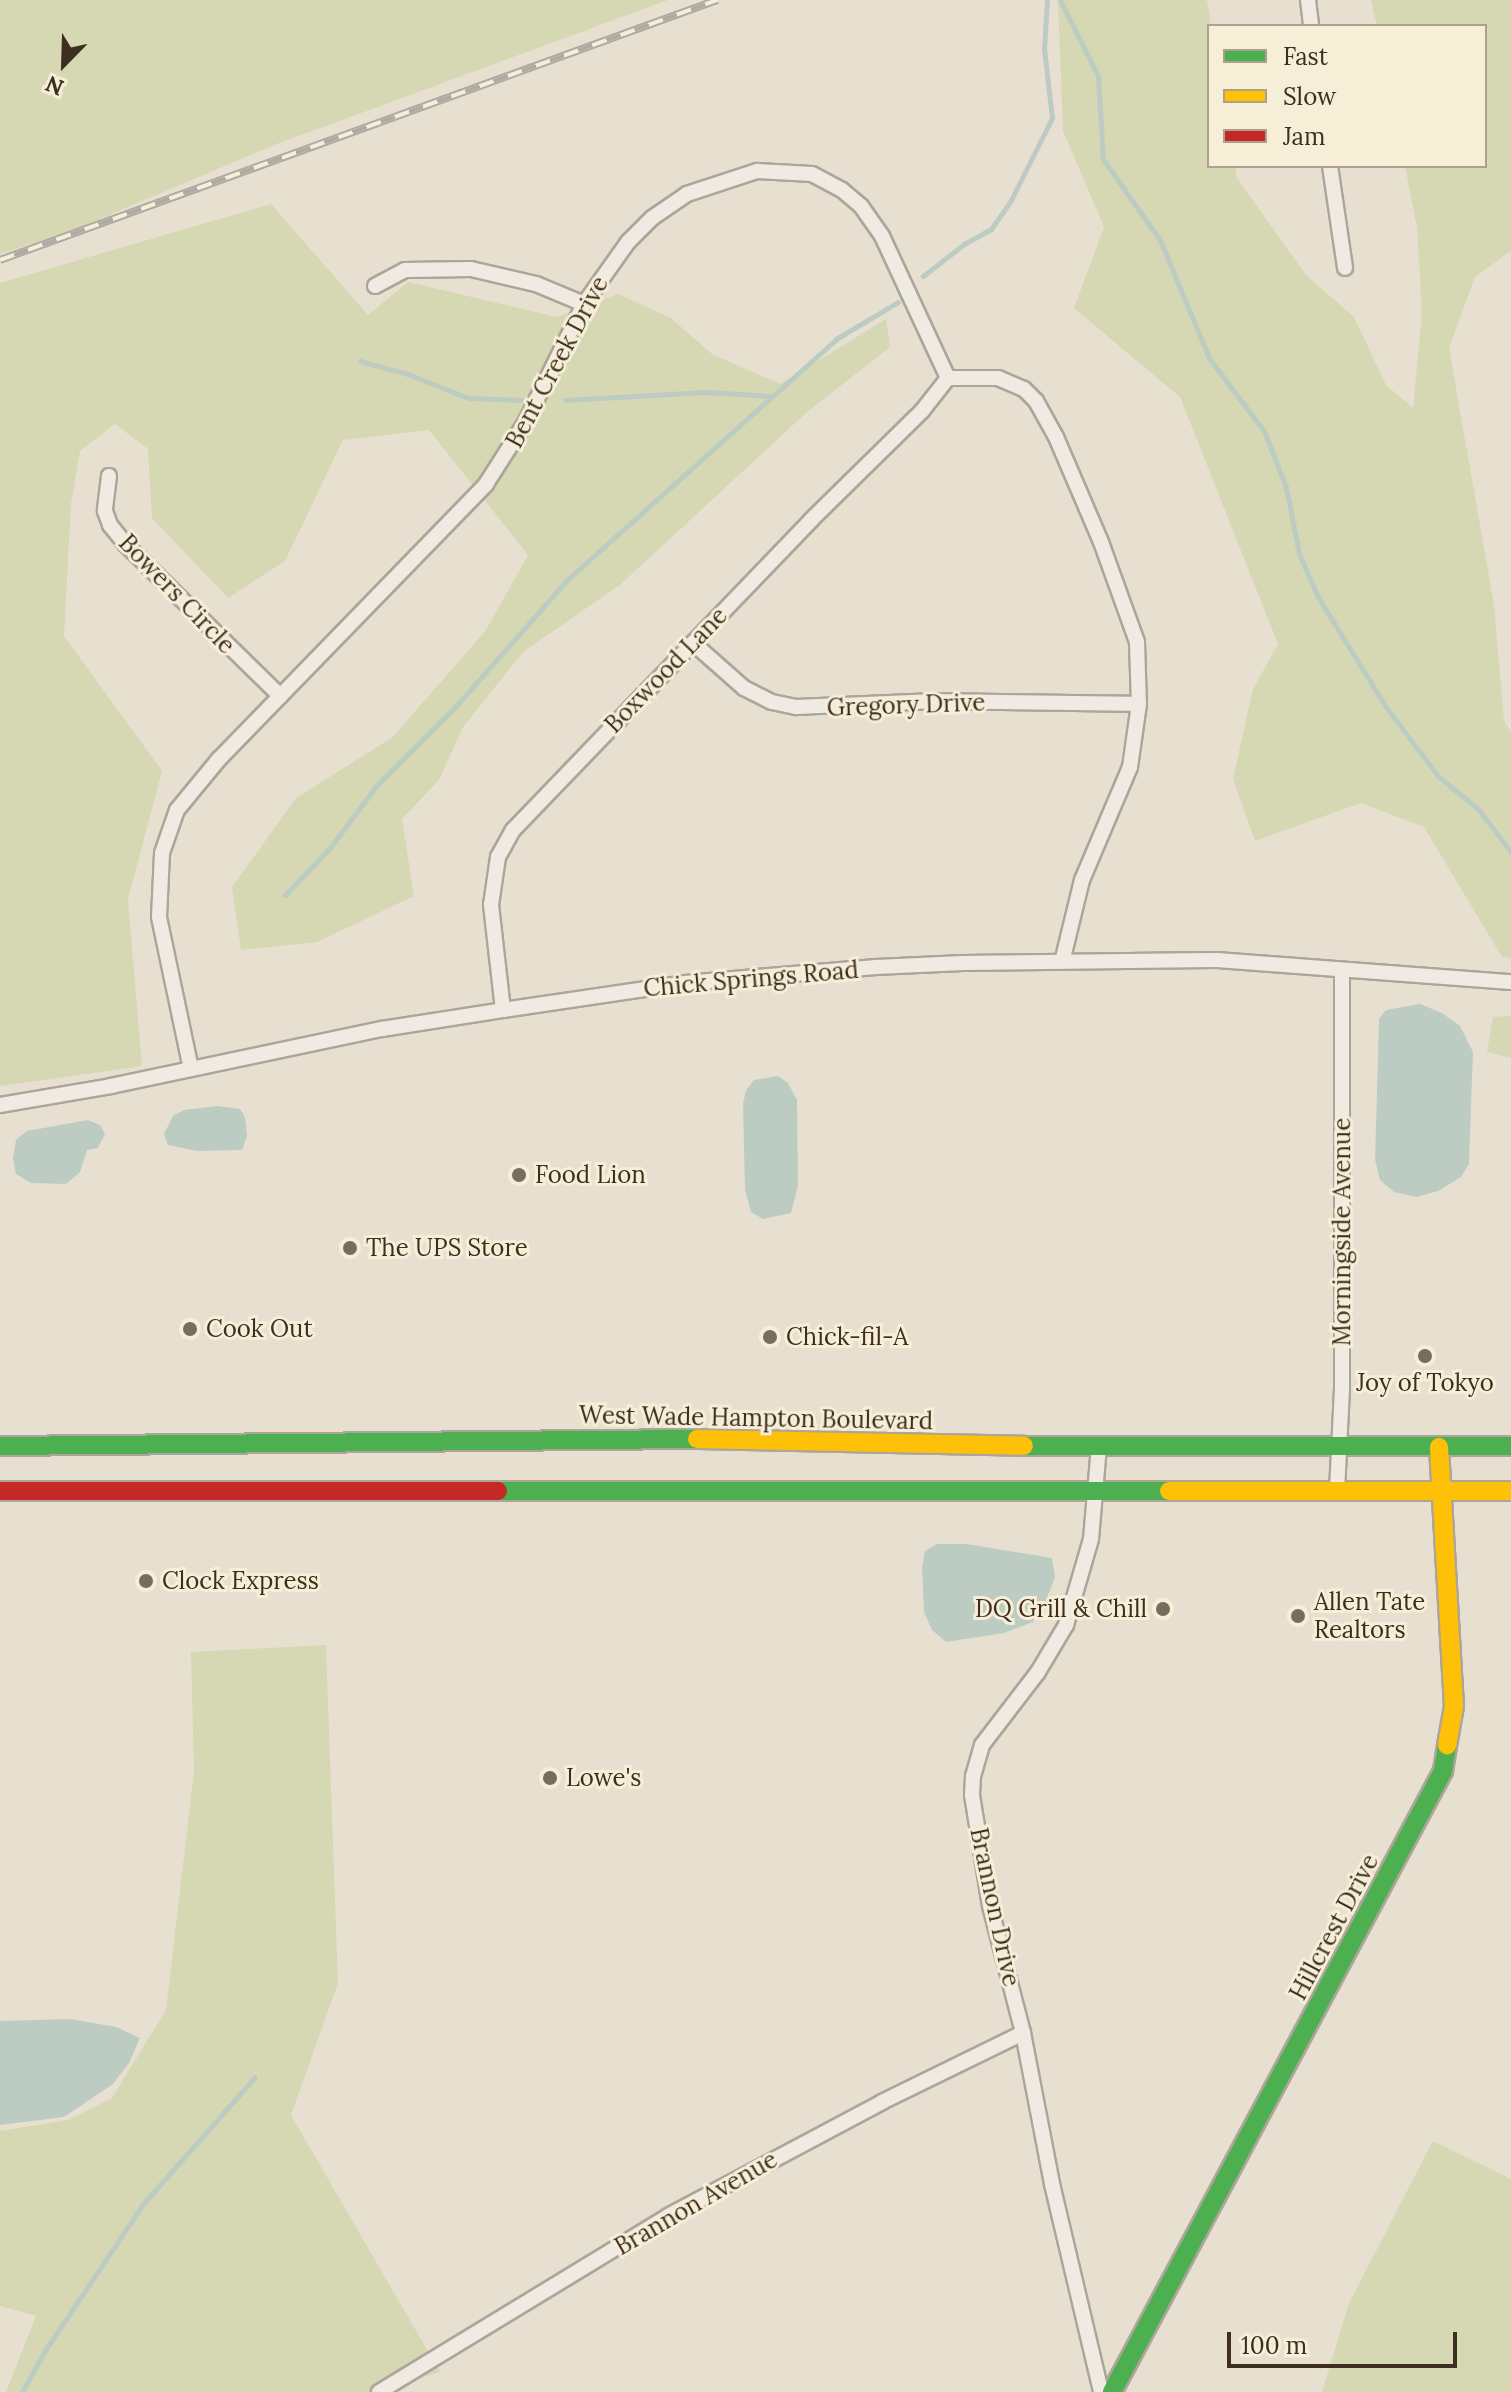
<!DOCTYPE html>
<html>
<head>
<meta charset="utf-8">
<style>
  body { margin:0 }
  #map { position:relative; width:1511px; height:2392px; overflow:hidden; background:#e7e0d1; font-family:Lora,serif }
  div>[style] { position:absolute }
  .green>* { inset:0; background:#d6d7b3 }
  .water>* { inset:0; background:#bcccc2 }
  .stream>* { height:5px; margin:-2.5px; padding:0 2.5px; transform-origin:2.5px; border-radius:2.5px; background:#bcccc2 }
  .roads { filter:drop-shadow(2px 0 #ada599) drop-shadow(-2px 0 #ada599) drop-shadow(0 2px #ada599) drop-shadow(0 -2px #ada599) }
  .street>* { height:14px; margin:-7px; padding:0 7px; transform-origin:7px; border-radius:7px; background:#efebe3 }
  .fast>* { height:18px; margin:-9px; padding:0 9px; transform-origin:9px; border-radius:9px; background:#4caf50 }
  .slow>* { height:18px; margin:-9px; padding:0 9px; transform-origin:9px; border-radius:9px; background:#ffc107 }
  .jam>* { height:18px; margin:-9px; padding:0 9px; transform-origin:9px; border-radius:9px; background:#c62828 }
  .rail>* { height:8px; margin-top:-4px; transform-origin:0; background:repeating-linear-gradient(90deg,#f7eed8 0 15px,#afaaa2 0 30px); box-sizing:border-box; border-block:2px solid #afaaa2 }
  .dots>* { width:22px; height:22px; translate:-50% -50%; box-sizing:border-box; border:4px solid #f7eed8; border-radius:50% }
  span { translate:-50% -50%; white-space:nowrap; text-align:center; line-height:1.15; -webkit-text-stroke:6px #f7eed8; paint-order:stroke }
  .street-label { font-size:24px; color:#3d2e20 }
  .poi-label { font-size:24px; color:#3d2e20 }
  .left { translate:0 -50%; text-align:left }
  .right { translate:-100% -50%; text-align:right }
  .legend { position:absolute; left:1207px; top:24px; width:280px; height:144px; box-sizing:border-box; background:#f7eed8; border:2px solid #ada18e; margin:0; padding:10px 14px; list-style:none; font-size:24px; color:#3d2e20 }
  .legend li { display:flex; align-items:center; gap:16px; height:40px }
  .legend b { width:40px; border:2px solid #ada18e }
  .north { position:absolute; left:24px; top:24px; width:80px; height:80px; -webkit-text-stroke:6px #f7eed8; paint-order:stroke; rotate:203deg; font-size:22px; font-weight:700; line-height:32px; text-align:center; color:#3d2e20 }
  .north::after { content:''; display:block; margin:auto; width:28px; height:36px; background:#3d2e20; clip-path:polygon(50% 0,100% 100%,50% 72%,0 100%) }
  .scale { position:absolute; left:1227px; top:2332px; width:230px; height:36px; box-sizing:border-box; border:4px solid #3d2e20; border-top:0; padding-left:10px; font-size:24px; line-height:28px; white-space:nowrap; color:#3d2e20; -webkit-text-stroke:6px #f7eed8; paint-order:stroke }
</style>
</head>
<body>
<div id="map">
  <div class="green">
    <i style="clip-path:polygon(0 0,668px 0,274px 145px,76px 229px,0 254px)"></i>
    <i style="clip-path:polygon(1058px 0,1207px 0,1211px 26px,1209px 166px,1235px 166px,1237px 178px,1306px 275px,1354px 317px,1386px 385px,1413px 408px,1422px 313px,1417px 228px,1405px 166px,1485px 166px,1485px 26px,1377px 26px,1371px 0,1511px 0,1511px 251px,1475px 277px,1449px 348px,1494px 605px,1504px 720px,1511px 733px,1511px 958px,1502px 957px,1424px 827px,1361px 803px,1255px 841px,1233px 779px,1253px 689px,1278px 644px,1180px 397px,1074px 308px,1104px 227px,1063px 131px)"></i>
    <i style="clip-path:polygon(271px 204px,368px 315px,408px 282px,557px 317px,618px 294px,671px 318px,712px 354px,780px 384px,886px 319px,890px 347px,806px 413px,621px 584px,523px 652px,463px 727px,439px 780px,402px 819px,414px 896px,317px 942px,241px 950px,232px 887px,296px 798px,393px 737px,486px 630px,528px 555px,429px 430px,343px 440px,285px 561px,228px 598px,152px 518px,148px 449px,115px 424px,80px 451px,71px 503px,64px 636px,162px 771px,128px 899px,142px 1066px,0 1086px,0 283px)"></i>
    <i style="clip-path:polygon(1511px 1016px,1511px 1058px,1487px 1052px,1493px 1017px)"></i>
    <i style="clip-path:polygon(326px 1645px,338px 1983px,291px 2115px,440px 2372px,375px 2392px,6px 2392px,36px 2316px,0 2306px,0 2131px,68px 2120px,112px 2098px,166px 2010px,194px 1771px,191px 1652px)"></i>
    <i style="clip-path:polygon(1433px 2141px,1511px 2179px,1511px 2392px,1322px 2392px,1349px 2303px)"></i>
  </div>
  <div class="water">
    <i style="clip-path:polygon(1420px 1004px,1442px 1013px,1460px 1026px,1473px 1052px,1469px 1164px,1461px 1177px,1438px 1191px,1416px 1197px,1394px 1192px,1380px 1180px,1375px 1160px,1379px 1019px,1386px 1010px)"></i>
    <i style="clip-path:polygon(778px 1076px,788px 1083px,797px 1100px,798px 1186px,791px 1213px,763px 1219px,751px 1212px,745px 1190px,743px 1104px,746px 1090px,754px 1080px)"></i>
    <i style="clip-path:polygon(218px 1106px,240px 1109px,245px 1117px,247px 1136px,242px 1150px,197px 1151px,168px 1145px,164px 1134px,173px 1116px,184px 1110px)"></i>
    <i style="clip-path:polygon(88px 1120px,100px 1125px,105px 1134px,98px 1148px,87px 1150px,80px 1172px,66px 1184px,31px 1183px,16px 1174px,13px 1158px,16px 1140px,27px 1131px)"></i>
    <i style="clip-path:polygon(937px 1544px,967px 1544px,1052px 1558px,1055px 1577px,1043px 1608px,1033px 1622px,1004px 1633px,946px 1642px,932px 1630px,924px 1612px,922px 1567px,925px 1551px)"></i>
    <i style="clip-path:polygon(71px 2019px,116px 2027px,140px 2038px,129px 2063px,113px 2084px,64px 2117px,0 2125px,0 2021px)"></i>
  </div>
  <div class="stream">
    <i style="left:1060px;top:0;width:85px;rotate:63.4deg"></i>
    <i style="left:1098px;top:76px;width:83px;rotate:86.6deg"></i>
    <i style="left:1103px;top:159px;width:99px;rotate:54.9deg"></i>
    <i style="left:1160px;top:240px;width:128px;rotate:67.4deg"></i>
    <i style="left:1209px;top:358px;width:91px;rotate:53deg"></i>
    <i style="left:1264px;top:431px;width:60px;rotate:68.6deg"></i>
    <i style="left:1286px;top:487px;width:68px;rotate:79deg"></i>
    <i style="left:1299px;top:554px;width:47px;rotate:66.2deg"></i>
    <i style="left:1318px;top:597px;width:129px;rotate:58.3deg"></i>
    <i style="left:1386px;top:707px;width:86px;rotate:53deg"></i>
    <i style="left:1438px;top:776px;width:52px;rotate:39.5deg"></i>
    <i style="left:1478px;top:809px;width:54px;rotate:52.5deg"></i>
    <i style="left:923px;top:276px;width:52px;rotate:-38deg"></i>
    <i style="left:964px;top:244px;width:31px;rotate:-29deg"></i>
    <i style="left:991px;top:229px;width:35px;rotate:-55deg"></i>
    <i style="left:1011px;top:200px;width:92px;rotate:-63.4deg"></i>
    <i style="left:1052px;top:118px;width:69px;rotate:-96.6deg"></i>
    <i style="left:1044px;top:49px;width:49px;rotate:-86.5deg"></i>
    <i style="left:360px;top:361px;width:50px;rotate:15.2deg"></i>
    <i style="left:408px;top:374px;width:65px;rotate:21.8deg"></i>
    <i style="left:468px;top:398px;width:55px;rotate:2.1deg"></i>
    <i style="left:565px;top:400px;width:140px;rotate:-3.3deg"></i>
    <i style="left:705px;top:392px;width:65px;rotate:3.5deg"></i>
    <i style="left:285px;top:895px;width:64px;rotate:-46.3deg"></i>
    <i style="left:329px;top:849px;width:80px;rotate:-53.1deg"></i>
    <i style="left:377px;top:785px;width:110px;rotate:-45deg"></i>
    <i style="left:455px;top:707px;width:171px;rotate:-48.6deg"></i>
    <i style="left:568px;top:579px;width:360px;rotate:-41.8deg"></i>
    <i style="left:836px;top:339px;width:72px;rotate:-30.8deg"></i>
    <i style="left:22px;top:2392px;width:49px;rotate:-60.8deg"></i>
    <i style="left:46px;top:2349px;width:174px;rotate:-56.2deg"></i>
    <i style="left:143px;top:2204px;width:169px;rotate:-48.6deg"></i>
  </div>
  <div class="roads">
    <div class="street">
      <i style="left:1308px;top:0;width:26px;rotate:83deg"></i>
      <i style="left:1330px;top:166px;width:103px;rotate:81.6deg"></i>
      <i style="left:375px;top:286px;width:34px;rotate:-28deg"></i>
      <i style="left:405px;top:270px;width:66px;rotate:-0.9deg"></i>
      <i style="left:471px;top:269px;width:67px;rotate:13deg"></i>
      <i style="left:536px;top:284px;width:52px;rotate:22.6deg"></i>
      <i style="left:109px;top:476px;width:35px;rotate:97deg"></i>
      <i style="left:105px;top:511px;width:15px;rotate:70deg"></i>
      <i style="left:110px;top:525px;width:26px;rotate:51deg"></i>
      <i style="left:126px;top:545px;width:216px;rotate:44.4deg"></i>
      <i style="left:693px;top:643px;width:68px;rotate:41.4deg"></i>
      <i style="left:744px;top:688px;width:31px;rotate:27deg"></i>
      <i style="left:772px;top:702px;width:25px;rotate:12deg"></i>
      <i style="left:796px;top:707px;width:139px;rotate:-2.5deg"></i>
      <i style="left:935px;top:701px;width:204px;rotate:0.8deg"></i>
      <i style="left:503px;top:1010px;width:106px;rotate:-96.5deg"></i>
      <i style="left:491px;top:905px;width:49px;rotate:-81.7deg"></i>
      <i style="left:498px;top:857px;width:31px;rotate:-61deg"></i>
      <i style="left:513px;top:830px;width:430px;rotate:-46.1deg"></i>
      <i style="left:811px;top:520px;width:156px;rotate:-44.5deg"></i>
      <i style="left:922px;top:411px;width:42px;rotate:-51.8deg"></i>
      <i style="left:191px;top:1069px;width:155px;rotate:-101.9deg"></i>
      <i style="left:159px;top:917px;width:64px;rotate:-87.3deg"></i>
      <i style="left:162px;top:853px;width:46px;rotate:-70.8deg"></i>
      <i style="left:177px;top:810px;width:66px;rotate:-50.5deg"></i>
      <i style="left:219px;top:759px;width:383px;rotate:-45.8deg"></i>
      <i style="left:486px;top:484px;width:72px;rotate:-57.4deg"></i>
      <i style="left:525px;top:423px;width:133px;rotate:-63.6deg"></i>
      <i style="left:584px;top:304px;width:76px;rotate:-54.6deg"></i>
      <i style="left:628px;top:242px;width:34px;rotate:-45deg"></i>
      <i style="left:652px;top:218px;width:42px;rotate:-34.4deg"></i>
      <i style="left:687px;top:194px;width:74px;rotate:-18.2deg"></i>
      <i style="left:757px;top:171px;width:55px;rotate:3.1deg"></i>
      <i style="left:812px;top:174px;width:34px;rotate:28deg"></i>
      <i style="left:842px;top:190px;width:25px;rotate:40deg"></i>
      <i style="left:861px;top:206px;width:37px;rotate:55deg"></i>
      <i style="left:882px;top:236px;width:157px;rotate:65.1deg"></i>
      <i style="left:948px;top:378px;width:50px"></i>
      <i style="left:998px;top:378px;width:28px;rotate:23deg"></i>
      <i style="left:1024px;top:389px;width:17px;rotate:45deg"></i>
      <i style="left:1036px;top:401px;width:41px;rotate:60.9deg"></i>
      <i style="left:1056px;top:437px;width:114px;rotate:66.8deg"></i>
      <i style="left:1101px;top:542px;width:106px;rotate:70.2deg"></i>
      <i style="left:1137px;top:642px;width:62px;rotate:88.2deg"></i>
      <i style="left:1139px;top:704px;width:64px;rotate:98.1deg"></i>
      <i style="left:1130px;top:767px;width:123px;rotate:113deg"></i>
      <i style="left:1082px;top:880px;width:84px;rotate:103.7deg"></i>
      <i style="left:0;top:1105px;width:113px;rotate:-9.7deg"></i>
      <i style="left:111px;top:1086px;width:277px;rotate:-11.9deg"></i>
      <i style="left:382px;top:1029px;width:122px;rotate:-8.9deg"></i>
      <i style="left:503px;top:1010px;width:184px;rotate:-8.4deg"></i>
      <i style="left:685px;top:983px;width:192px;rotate:-4.8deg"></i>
      <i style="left:876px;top:967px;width:87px;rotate:-2.6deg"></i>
      <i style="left:963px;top:963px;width:254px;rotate:-0.7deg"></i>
      <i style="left:1217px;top:960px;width:295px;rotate:4.3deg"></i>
      <i style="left:1099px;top:1446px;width:93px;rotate:94.9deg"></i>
      <i style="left:1091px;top:1539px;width:90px;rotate:106.2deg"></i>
      <i style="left:1066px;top:1625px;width:55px;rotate:120.8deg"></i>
      <i style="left:1038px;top:1672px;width:92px;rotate:127.5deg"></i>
      <i style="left:982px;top:1745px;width:32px;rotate:106deg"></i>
      <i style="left:973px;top:1776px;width:19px;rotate:93deg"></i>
      <i style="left:972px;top:1795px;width:112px;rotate:80.8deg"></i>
      <i style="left:990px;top:1906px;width:131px;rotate:75.4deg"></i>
      <i style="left:1023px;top:2033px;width:154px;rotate:79.1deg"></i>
      <i style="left:1052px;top:2184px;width:214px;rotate:76.7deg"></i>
      <i style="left:1337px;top:1491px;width:102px;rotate:-87.2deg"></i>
      <i style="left:1342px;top:1389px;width:417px;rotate:-90deg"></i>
      <i style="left:379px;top:2392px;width:338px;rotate:-31.3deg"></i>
      <i style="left:668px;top:2216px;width:242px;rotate:-28deg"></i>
      <i style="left:882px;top:2102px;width:157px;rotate:-26.1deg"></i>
    </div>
    <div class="fast">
      <i style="left:0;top:1446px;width:697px;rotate:-0.58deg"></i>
      <i style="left:1024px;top:1446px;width:487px"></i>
      <i style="left:498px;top:1491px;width:671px"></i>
      <i style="left:1112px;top:2392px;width:704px;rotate:-61.94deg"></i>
      <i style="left:1443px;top:1771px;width:26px;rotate:-81deg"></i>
    </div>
    <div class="slow">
      <i style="left:697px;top:1439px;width:327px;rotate:1.2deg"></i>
      <i style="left:1439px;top:1447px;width:259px;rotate:86.7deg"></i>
      <i style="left:1454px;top:1706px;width:40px;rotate:100deg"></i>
      <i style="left:1169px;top:1491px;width:342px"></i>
    </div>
    <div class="jam">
      <i style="left:0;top:1491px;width:498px"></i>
    </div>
  </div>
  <div class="rail">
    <i style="left:0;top:260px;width:763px;rotate:-19.93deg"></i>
  </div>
  <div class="dots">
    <i style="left:519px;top:1175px;background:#786c5e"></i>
    <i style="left:350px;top:1248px;background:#786c5e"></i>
    <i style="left:190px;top:1329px;background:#786c5e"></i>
    <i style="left:770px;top:1337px;background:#786c5e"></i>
    <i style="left:1425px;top:1356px;background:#786c5e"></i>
    <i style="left:146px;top:1581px;background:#786c5e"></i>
    <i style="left:1163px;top:1609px;background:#786c5e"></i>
    <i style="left:1298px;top:1616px;background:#786c5e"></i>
    <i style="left:550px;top:1778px;background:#786c5e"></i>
  </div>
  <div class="street-label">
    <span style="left:557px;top:362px;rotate:-62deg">Bent Creek Drive</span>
    <span style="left:177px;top:594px;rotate:46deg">Bowers Circle</span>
    <span style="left:666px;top:670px;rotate:-46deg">Boxwood Lane</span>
    <span style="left:906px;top:705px;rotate:-2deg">Gregory Drive</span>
    <span style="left:751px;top:979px;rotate:-5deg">Chick Springs Road</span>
    <span style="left:1342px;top:1232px;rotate:-90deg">Morningside Avenue</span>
    <span style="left:756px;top:1418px;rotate:1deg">West Wade Hampton Boulevard</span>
    <span style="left:995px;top:1907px;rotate:78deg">Brannon Drive</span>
    <span style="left:1334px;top:1927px;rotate:-62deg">Hillcrest Drive</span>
    <span style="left:696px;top:2203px;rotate:-30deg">Brannon Avenue</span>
  </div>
  <div class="poi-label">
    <span class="left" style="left:535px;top:1175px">Food Lion</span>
    <span class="left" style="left:366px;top:1248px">The UPS Store</span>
    <span class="left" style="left:206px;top:1329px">Cook Out</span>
    <span class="left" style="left:786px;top:1337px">Chick-fil-A</span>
    <span style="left:1425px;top:1383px">Joy of Tokyo</span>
    <span class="left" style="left:162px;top:1581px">Clock Express</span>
    <span class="left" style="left:1314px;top:1616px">Allen Tate<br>Realtors</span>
    <span class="right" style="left:1147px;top:1609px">DQ Grill &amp; Chill</span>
    <span class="left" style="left:566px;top:1778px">Lowe's</span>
  </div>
  <ul class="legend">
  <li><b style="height:10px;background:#4caf50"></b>Fast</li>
  <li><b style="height:10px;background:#ffc107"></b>Slow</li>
  <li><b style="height:10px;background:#c62828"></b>Jam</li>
  </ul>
  <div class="north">N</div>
  <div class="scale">100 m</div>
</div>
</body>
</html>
